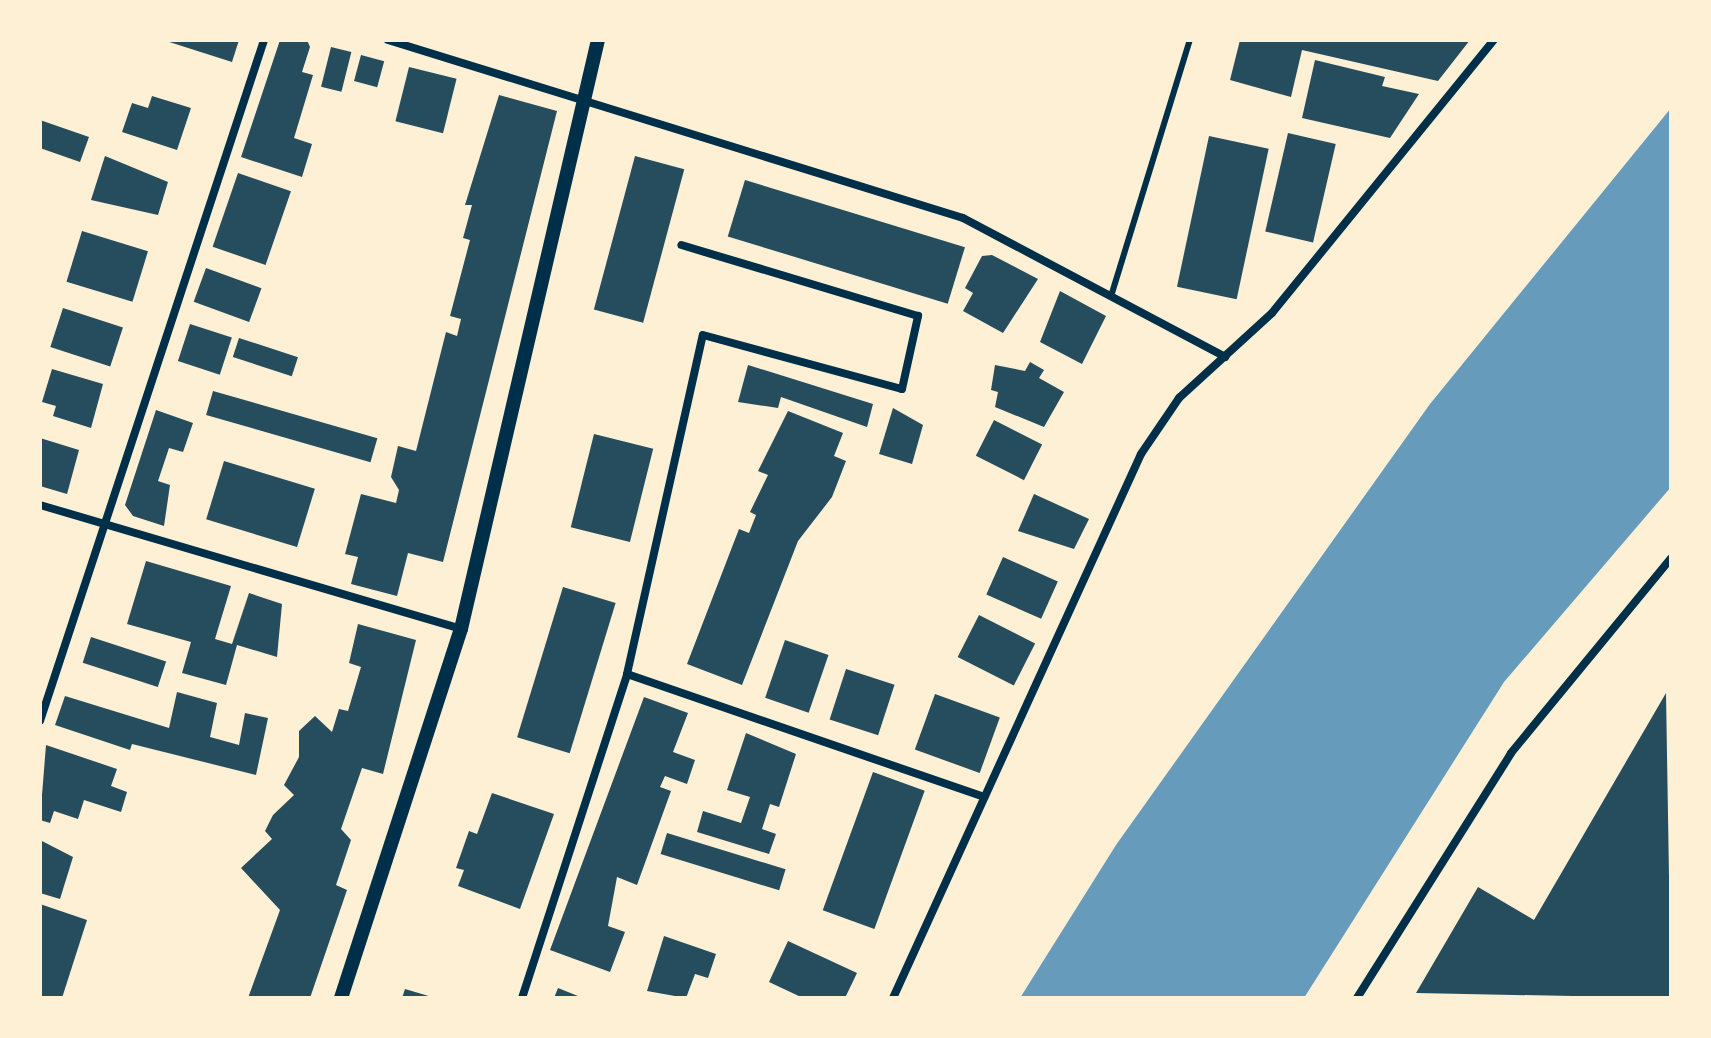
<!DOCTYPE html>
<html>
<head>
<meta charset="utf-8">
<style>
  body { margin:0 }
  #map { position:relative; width:1711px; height:1038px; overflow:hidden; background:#fdf0d5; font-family:"Fira Sans",sans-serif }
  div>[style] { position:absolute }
  .water>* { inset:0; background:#669bbc }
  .building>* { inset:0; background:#264d5e; transform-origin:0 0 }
  .service>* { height:6px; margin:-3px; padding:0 3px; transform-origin:3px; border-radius:3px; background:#003049 }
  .minor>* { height:8px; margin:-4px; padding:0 4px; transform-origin:4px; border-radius:4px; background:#003049 }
  .tertiary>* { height:14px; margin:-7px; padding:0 7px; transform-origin:7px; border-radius:7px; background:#003049 }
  span { translate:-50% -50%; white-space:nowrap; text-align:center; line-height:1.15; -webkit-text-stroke:7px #fdf0d5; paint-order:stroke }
  .frame { position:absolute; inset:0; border:42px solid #fdf0d5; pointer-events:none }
</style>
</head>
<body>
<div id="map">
  <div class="water">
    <i style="clip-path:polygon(1671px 108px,1671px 487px,1504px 682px,1304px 998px,1020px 998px,1116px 845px,1430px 404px)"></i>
  </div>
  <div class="building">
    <i style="clip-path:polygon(163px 40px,239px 40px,232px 62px)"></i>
    <i style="clip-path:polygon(280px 40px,307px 40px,310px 47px,302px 72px,313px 75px,294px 138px,312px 144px,302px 177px,241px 157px)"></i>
    <i style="clip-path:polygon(1240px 40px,1470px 40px,1438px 81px,1302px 50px,1291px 97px,1230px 80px)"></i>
    <i style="left:331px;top:47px;width:21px;height:41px;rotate:14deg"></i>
    <i style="left:361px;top:55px;width:24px;height:27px;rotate:15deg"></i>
    <i style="clip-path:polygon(1315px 60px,1385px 77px,1382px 86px,1419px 94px,1390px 138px,1302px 118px)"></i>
    <i style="left:409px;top:67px;width:49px;height:56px;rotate:14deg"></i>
    <i style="clip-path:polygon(499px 95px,557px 111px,443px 562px,408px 553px,397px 596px,351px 584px,358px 557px,345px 554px,361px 494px,396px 503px,399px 490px,391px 477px,398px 446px,416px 451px,446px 332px,457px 336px,461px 319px,450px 316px,470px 240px,463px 238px,472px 205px,465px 205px)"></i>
    <i style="clip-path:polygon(152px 96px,191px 108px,177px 150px,122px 132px,132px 103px,148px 108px)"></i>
    <i style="clip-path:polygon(40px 120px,89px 137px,80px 162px,40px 148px)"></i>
    <i style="left:1288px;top:133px;width:49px;height:101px;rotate:13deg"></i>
    <i style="left:1209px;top:136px;width:61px;height:154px;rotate:12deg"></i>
    <i style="clip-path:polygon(105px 156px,168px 182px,158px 215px,91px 200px)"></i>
    <i style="left:635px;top:156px;width:51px;height:159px;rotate:15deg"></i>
    <i style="left:238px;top:173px;width:56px;height:78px;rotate:19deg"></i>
    <i style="left:745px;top:180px;width:230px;height:59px;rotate:17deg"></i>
    <i style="left:82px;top:231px;width:69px;height:53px;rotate:17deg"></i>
    <i style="clip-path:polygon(992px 255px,1038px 279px,1003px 333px,963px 311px,973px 293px,965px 288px,982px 256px)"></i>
    <i style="left:206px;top:268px;width:59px;height:36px;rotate:20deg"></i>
    <i style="clip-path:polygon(1060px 291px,1106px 316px,1082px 364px,1040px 342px)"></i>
    <i style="left:63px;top:308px;width:63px;height:41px;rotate:18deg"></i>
    <i style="left:190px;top:324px;width:44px;height:39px;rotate:18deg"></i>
    <i style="left:239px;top:338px;width:62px;height:20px;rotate:18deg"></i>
    <i style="clip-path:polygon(1030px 362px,1044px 370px,1039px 378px,1064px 392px,1044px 427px,995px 407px,998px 392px,991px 390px,995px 365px,1025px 371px)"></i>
    <i style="clip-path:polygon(748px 365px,873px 404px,867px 427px,781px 397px,778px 408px,738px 402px)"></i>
    <i style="clip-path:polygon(52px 369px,103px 384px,91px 428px,53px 416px,56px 406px,42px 402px)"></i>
    <i style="left:213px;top:391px;width:171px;height:25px;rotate:16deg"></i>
    <i style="clip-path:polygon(893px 408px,923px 425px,912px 464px,879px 454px)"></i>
    <i style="clip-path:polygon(156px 410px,193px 423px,183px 452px,169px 448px,158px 481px,170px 485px,164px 526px,133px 516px,125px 505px)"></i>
    <i style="clip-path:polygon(788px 411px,843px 433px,834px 456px,846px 461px,832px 497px,798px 541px,742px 685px,687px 664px,739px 529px,749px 533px,756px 515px,750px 512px,768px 475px,758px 471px)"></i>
    <i style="left:994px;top:420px;width:54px;height:40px;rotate:27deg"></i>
    <i style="left:594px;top:434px;width:61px;height:96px;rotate:14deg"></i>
    <i style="clip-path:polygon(40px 438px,79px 450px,67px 494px,40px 486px)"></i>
    <i style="left:224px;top:461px;width:95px;height:61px;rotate:17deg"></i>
    <i style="clip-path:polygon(1034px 494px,1089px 519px,1074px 549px,1018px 531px)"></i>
    <i style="left:1003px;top:557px;width:60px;height:41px;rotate:24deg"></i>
    <i style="clip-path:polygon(146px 561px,231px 586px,215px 639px,232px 644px,249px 593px,282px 604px,277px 657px,237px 645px,226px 685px,182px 673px,191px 642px,127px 624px)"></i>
    <i style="left:563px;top:587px;width:55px;height:157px;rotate:17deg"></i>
    <i style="left:979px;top:615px;width:63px;height:47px;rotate:27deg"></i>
    <i style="clip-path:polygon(358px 624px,416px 640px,383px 774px,362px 768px,341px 829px,351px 840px,336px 885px,347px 890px,310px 998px,248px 998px,280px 910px,241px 868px,272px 839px,265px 831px,273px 815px,294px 795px,284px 785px,299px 757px,299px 731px,315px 716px,332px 732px,339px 709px,348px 711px,361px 667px,349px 663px)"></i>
    <i style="left:91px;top:637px;width:79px;height:27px;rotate:18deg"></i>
    <i style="left:785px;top:640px;width:46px;height:61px;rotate:19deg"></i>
    <i style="left:846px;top:669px;width:51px;height:53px;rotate:18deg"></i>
    <i style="clip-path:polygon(177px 692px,217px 703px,210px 737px,239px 745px,245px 713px,268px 718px,256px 775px,132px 744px,130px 750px,55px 725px,65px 696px,169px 728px)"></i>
    <i style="clip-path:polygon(1666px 693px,1671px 998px,1416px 993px,1478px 887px,1534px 920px)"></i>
    <i style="left:935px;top:694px;width:69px;height:59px;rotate:20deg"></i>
    <i style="clip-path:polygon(644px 697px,688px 713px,673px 752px,695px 760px,687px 784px,665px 776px,660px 787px,671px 791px,637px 885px,617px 877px,608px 926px,625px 932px,610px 972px,550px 950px)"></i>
    <i style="clip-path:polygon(746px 733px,796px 754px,779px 807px,770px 804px,762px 829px,776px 834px,769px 854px,697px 832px,703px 811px,741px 823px,750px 797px,727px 790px)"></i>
    <i style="clip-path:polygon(46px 745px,117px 769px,111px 786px,127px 792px,121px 812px,84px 800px,78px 819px,54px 811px,50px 823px,40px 820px)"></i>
    <i style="left:873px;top:772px;width:55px;height:147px;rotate:20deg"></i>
    <i style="clip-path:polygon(492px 793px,554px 814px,520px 909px,458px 886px,464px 870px,456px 868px,469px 831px,477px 834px)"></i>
    <i style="left:667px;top:833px;width:124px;height:22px;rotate:17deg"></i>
    <i style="clip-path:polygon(40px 840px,73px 857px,60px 899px,40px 893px)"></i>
    <i style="clip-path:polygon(40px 904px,87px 920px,62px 998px,40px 998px)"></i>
    <i style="clip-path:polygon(664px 936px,716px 954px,708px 978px,695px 974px,686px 998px,647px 991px)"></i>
    <i style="clip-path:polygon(788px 941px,857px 973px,845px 998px,803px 998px,769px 982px)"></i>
    <i style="clip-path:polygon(558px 988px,583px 998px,554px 998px)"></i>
    <i style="clip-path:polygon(405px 989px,432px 997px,432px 998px,402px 998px)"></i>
  </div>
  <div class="service">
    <i style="left:1112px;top:293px;width:265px;rotate:-72.9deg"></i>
  </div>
  <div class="minor">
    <i style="left:388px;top:40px;width:602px;rotate:17.2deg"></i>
    <i style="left:963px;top:218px;width:297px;rotate:27.9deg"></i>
    <i style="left:40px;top:505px;width:439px;rotate:16.4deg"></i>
    <i style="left:627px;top:674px;width:378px;rotate:19deg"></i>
    <i style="left:40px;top:721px;width:717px;rotate:-71.79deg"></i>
    <i style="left:522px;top:998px;width:341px;rotate:-72deg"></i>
    <i style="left:627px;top:674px;width:347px;rotate:-77.4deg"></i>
    <i style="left:703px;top:335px;width:206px;rotate:15.2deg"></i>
    <i style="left:902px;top:389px;width:75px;rotate:-77.6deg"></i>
    <i style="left:918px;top:316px;width:247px;rotate:-163.3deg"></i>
    <i style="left:893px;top:998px;width:598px;rotate:-65.49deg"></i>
    <i style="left:1141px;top:454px;width:68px;rotate:-55.8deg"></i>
    <i style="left:1179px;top:398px;width:126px;rotate:-42.4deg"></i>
    <i style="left:1272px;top:313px;width:352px;rotate:-50.9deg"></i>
    <i style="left:1357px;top:998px;width:289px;rotate:-57.8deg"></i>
    <i style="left:1511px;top:753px;width:252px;rotate:-50.6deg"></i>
  </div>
  <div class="tertiary">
    <i style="left:341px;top:998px;width:388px;rotate:-72deg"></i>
    <i style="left:461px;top:629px;width:605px;rotate:-76.91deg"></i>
  </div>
  <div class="frame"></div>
</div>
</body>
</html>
